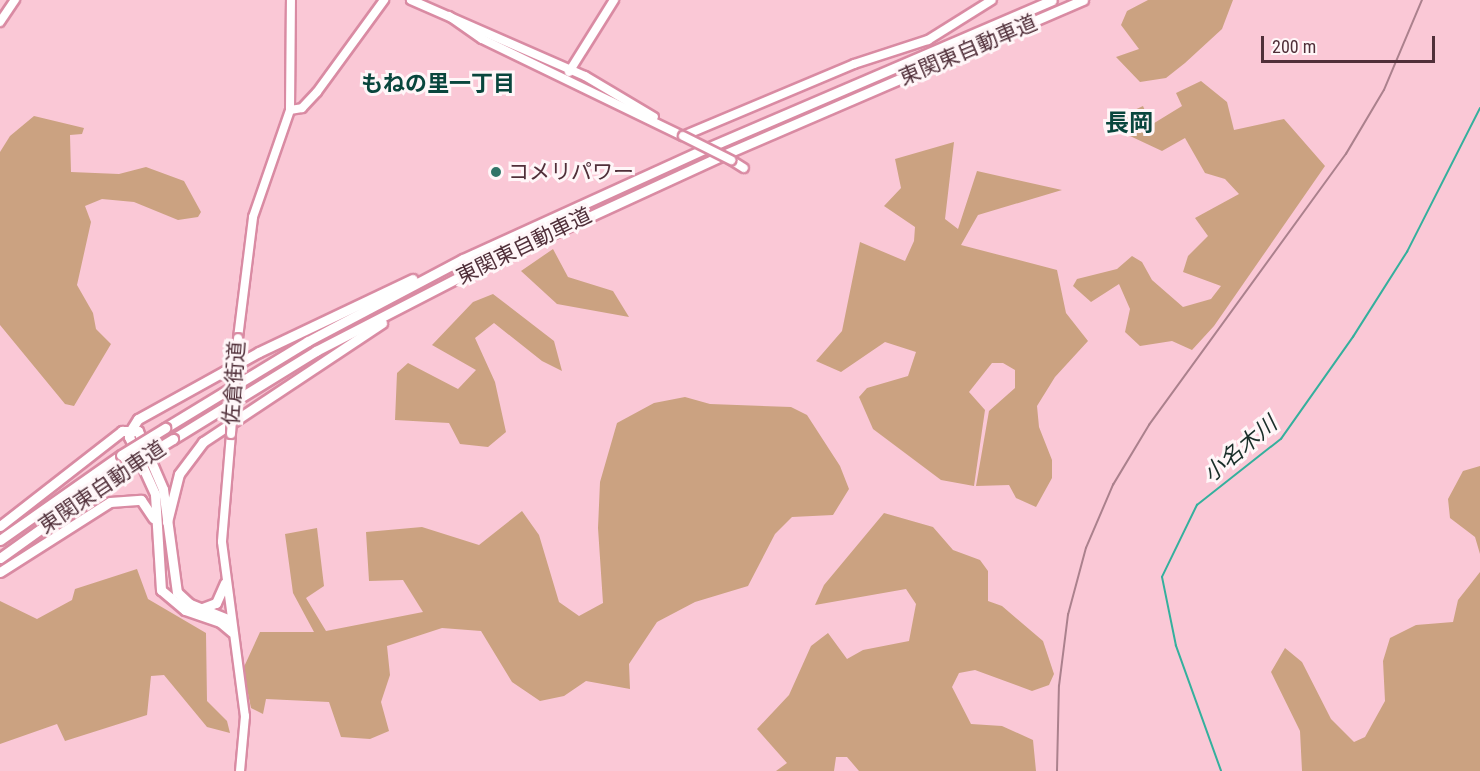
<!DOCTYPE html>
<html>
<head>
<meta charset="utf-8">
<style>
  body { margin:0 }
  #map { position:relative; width:1480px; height:771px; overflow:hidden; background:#fac8d6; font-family:"Roboto Condensed","Noto Sans JP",sans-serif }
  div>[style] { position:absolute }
  .green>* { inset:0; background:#cba281 }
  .stream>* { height:1.5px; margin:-0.75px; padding:0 0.75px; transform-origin:0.75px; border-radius:0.75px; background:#34b09d }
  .roads { filter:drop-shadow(2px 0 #d98ba3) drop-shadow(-2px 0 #d98ba3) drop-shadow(0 2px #d98ba3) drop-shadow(0 -2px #d98ba3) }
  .secondary>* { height:8px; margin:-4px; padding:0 4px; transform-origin:4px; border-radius:4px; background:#fff }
  .primary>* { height:8px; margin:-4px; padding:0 4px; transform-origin:4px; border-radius:4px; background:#fff }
  .highway>* { height:9px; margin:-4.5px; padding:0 4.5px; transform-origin:4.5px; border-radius:4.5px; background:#fff }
  .rail>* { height:1.5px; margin:-0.75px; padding:0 0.75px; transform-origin:0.75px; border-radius:0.75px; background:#ab818d }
  .bridges { filter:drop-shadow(2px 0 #d98ba3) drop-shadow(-2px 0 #d98ba3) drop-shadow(0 2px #d98ba3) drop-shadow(0 -2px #d98ba3) }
  .secondary-bridge>* { height:8px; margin:-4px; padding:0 4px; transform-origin:4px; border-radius:4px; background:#fff }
  .primary-bridge>* { height:8px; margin:-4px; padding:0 4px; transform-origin:4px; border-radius:4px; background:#fff }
  .highway-bridge>* { height:9px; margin:-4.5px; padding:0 4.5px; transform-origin:4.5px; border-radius:4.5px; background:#fff }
  .dots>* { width:16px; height:16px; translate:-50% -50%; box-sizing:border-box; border:3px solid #fff6f8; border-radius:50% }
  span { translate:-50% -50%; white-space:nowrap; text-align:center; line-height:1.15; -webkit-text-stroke:6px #fff6f8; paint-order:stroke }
  .street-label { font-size:21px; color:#502f39 }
  .poi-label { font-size:21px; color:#502f39 }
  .left { translate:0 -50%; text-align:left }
  .neighbourhood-label { font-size:22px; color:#09463d; font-weight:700 }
  .water-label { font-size:22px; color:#192e29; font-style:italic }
  .quarter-label { font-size:24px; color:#09463d; font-weight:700 }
  .scale { position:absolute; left:1261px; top:36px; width:174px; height:27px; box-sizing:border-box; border:3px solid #502f39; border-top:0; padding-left:8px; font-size:18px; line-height:21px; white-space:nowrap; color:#502f39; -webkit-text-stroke:4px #fff6f8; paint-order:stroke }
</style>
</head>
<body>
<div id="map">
  <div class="green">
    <i style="clip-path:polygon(1148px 0,1233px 0,1222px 29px,1185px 63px,1166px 78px,1140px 82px,1116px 57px,1139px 49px,1121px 25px,1127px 11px)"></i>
    <i style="clip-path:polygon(1201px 81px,1227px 102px,1234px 130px,1284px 119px,1325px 166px,1214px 326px,1192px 350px,1172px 341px,1140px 346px,1125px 332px,1130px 309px,1119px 284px,1091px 302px,1073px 286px,1077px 279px,1117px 269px,1132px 256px,1142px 262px,1152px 280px,1183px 307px,1211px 299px,1221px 286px,1183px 272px,1188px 256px,1208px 236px,1195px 218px,1239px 194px,1225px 179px,1205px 173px,1185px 138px,1162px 151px,1130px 136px,1117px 118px,1143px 106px,1151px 125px,1182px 106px,1176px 93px)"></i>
    <i style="clip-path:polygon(34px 116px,84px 128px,82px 134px,70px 135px,71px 172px,119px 174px,146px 167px,184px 181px,201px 212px,198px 217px,178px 220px,134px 202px,102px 199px,85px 206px,91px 222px,77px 285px,93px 313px,96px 329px,111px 344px,74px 406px,65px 404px,0 325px,0 152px,10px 136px)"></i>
    <i style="clip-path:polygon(954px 142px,945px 219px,958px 229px,977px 171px,1062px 190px,978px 215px,961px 245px,1057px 270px,1066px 313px,1088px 341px,1055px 377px,1037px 406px,1039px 427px,1052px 460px,1052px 478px,1036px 507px,1016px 498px,1009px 485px,976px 486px,989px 411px,1015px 388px,1015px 370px,1003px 363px,992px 363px,969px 392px,985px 410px,974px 486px,941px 480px,873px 429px,859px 397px,867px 388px,908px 376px,916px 352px,885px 342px,841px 372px,816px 361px,842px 331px,860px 242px,905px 261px,914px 241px,915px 227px,884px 206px,901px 188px,895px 159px)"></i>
    <i style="clip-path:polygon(553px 249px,568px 277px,613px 291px,629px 317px,557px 304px,521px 271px)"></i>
    <i style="clip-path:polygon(493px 294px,554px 341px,562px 371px,542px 361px,494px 323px,475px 338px,495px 382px,506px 432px,488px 447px,460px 444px,449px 423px,395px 420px,397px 373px,408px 363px,458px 389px,476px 370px,432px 345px,473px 302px)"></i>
    <i style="clip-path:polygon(685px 397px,710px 404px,791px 407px,807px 415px,840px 466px,849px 489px,833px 515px,792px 517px,775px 534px,748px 586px,695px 602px,657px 622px,629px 664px,630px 689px,586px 681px,564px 696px,540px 701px,512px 682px,481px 631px,442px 628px,387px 646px,390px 675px,381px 702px,389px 731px,370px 739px,341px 737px,329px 702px,266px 699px,263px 714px,251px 708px,243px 669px,260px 632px,314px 632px,293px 593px,285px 534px,317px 528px,324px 586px,306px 598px,326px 631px,423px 612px,403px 580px,369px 581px,366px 532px,422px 527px,479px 545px,522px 511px,539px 535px,559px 602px,579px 616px,603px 603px,598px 528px,600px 482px,617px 423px,654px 403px)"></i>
    <i style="clip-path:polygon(1480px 466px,1480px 554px,1475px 537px,1450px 518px,1448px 499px,1463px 471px)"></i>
    <i style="clip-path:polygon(884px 513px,933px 527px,953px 550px,980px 560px,988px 571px,988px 601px,1002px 606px,1043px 641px,1054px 674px,1049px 685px,1032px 691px,975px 670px,959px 673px,952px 687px,971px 724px,1002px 726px,1033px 740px,1036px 771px,859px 771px,847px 757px,836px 757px,834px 771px,776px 771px,787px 763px,757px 729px,789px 695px,811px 646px,828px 633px,847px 659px,863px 650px,909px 641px,916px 604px,906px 589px,815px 605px,824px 585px)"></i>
    <i style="clip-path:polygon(137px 569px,148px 599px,206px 633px,207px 701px,227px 721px,230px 733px,207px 727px,164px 675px,151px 676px,147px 715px,65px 741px,57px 724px,0 744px,0 601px,37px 619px,72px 600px,75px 589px)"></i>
    <i style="clip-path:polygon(1480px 572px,1480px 771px,1302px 771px,1300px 731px,1271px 672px,1285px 648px,1302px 662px,1331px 719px,1354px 742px,1365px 737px,1385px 701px,1383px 661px,1390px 638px,1416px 625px,1453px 622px,1458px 600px)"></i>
  </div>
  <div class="stream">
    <i style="left:1221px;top:771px;width:133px;rotate:-109.8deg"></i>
    <i style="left:1176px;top:646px;width:70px;rotate:-101.5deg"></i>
    <i style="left:1162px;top:577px;width:80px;rotate:-64.1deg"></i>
    <i style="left:1197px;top:505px;width:107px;rotate:-38.2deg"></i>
    <i style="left:1281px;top:439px;width:125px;rotate:-54.8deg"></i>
    <i style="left:1353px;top:337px;width:101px;rotate:-57.6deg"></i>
    <i style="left:1407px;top:252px;width:161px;rotate:-63.1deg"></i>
  </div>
  <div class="roads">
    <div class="secondary">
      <i style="left:411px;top:0;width:190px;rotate:23.6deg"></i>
      <i style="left:585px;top:76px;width:80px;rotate:30.7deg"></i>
      <i style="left:449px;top:16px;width:40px;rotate:34.9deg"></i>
      <i style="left:482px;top:39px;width:223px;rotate:25.8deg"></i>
      <i style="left:683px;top:136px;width:186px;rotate:-22.8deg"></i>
      <i style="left:854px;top:64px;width:78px;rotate:-18deg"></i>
      <i style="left:928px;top:40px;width:75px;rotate:-32deg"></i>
      <i style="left:0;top:22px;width:27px;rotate:-56deg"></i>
      <i style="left:569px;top:72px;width:85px;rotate:-58deg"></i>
      <i style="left:290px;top:110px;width:12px;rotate:-9deg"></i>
      <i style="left:302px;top:108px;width:22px;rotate:-47deg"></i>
      <i style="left:317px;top:92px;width:114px;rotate:-53.9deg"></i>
      <i style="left:731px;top:160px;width:15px;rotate:32deg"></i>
    </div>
    <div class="primary">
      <i style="left:238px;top:338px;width:122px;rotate:-82.9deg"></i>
      <i style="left:253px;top:217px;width:113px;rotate:-70.9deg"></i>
      <i style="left:290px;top:110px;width:110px;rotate:-89.5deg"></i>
      <i style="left:231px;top:434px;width:108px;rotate:94.8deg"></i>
      <i style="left:222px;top:542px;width:176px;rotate:82.5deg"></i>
      <i style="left:245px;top:716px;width:55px;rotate:95.2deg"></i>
    </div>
    <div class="highway">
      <i style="left:165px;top:428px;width:167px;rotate:-31.3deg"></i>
      <i style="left:308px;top:341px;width:175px;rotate:-27.9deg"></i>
      <i style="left:463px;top:259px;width:268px;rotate:-24.5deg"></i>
      <i style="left:707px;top:148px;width:375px;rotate:-23.2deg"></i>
      <i style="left:173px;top:439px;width:168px;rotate:-31.6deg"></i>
      <i style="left:316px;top:351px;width:172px;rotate:-27.3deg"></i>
      <i style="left:469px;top:272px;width:280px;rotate:-24.7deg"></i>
      <i style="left:723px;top:155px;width:392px;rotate:-23.3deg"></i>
      <i style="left:167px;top:522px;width:49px;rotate:-76deg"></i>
      <i style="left:179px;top:474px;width:40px;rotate:-53deg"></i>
      <i style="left:203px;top:442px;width:215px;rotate:-33.6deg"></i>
      <i style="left:0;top:526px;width:155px;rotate:-37.9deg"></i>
      <i style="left:122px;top:431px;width:16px"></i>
      <i style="left:138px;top:431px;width:63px;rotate:66.7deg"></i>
      <i style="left:163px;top:489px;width:104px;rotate:82.3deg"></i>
      <i style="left:177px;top:592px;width:18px;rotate:43deg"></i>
      <i style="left:190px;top:604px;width:43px;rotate:21.8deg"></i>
      <i style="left:0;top:540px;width:148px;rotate:-35.1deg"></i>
      <i style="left:0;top:558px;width:156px;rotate:-35.6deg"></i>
      <i style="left:0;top:572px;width:130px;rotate:-32.5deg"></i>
      <i style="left:110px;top:502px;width:31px;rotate:-4deg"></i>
      <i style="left:141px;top:500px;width:22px;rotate:56deg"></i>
      <i style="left:200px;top:609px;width:17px;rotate:-21deg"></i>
      <i style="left:216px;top:603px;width:22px;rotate:-66deg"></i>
      <i style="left:232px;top:632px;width:16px;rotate:-140deg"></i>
      <i style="left:220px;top:622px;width:37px;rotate:-161deg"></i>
      <i style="left:185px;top:610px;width:31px;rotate:-140deg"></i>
      <i style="left:161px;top:590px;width:96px;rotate:-93.6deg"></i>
      <i style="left:155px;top:494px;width:63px;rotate:-114.5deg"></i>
      <i style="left:129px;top:437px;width:7px;rotate:-74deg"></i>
      <i style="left:131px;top:430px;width:13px;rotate:-58deg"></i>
      <i style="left:138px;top:419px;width:138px;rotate:-29deg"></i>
      <i style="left:259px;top:352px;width:170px;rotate:-25.4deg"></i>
    </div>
  </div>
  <div class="rail">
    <i style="left:1057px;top:771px;width:85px;rotate:-88.7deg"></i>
    <i style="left:1059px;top:686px;width:72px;rotate:-82.8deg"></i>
    <i style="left:1068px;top:615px;width:69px;rotate:-75deg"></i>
    <i style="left:1086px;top:548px;width:69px;rotate:-66.8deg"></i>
    <i style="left:1113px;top:485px;width:70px;rotate:-59deg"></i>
    <i style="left:1149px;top:425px;width:335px;rotate:-54deg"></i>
    <i style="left:1346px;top:154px;width:74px;rotate:-59.3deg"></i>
    <i style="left:1384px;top:90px;width:98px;rotate:-67.1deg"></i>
  </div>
  <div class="bridges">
    <div class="secondary-bridge">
      <i style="left:683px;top:136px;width:54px;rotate:26.6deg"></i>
    </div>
    <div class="primary-bridge">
      <i style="left:231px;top:434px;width:96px;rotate:-85.8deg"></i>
    </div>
    <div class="highway-bridge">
      <i style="left:121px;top:455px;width:52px;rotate:-31.5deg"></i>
      <i style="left:127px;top:467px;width:54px;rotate:-31.3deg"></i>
    </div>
  </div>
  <div class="dots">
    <i style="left:496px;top:172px;background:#307468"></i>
  </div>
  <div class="street-label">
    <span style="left:968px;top:50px;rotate:-23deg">東関東自動車道</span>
    <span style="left:524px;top:246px;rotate:-26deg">東関東自動車道</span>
    <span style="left:234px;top:383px;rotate:-86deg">佐倉街道</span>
    <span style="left:102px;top:487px;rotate:-34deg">東関東自動車道</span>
  </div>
  <div class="poi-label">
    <span class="left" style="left:508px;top:172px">コメリパワー</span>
  </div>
  <div class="neighbourhood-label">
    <span style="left:438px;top:84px">もねの里一丁目</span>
  </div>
  <div class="water-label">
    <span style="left:1240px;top:449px;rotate:-40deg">小名木川</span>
  </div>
  <div class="quarter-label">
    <span style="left:1129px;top:124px">長岡</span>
  </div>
  <div class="scale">200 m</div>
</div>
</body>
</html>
